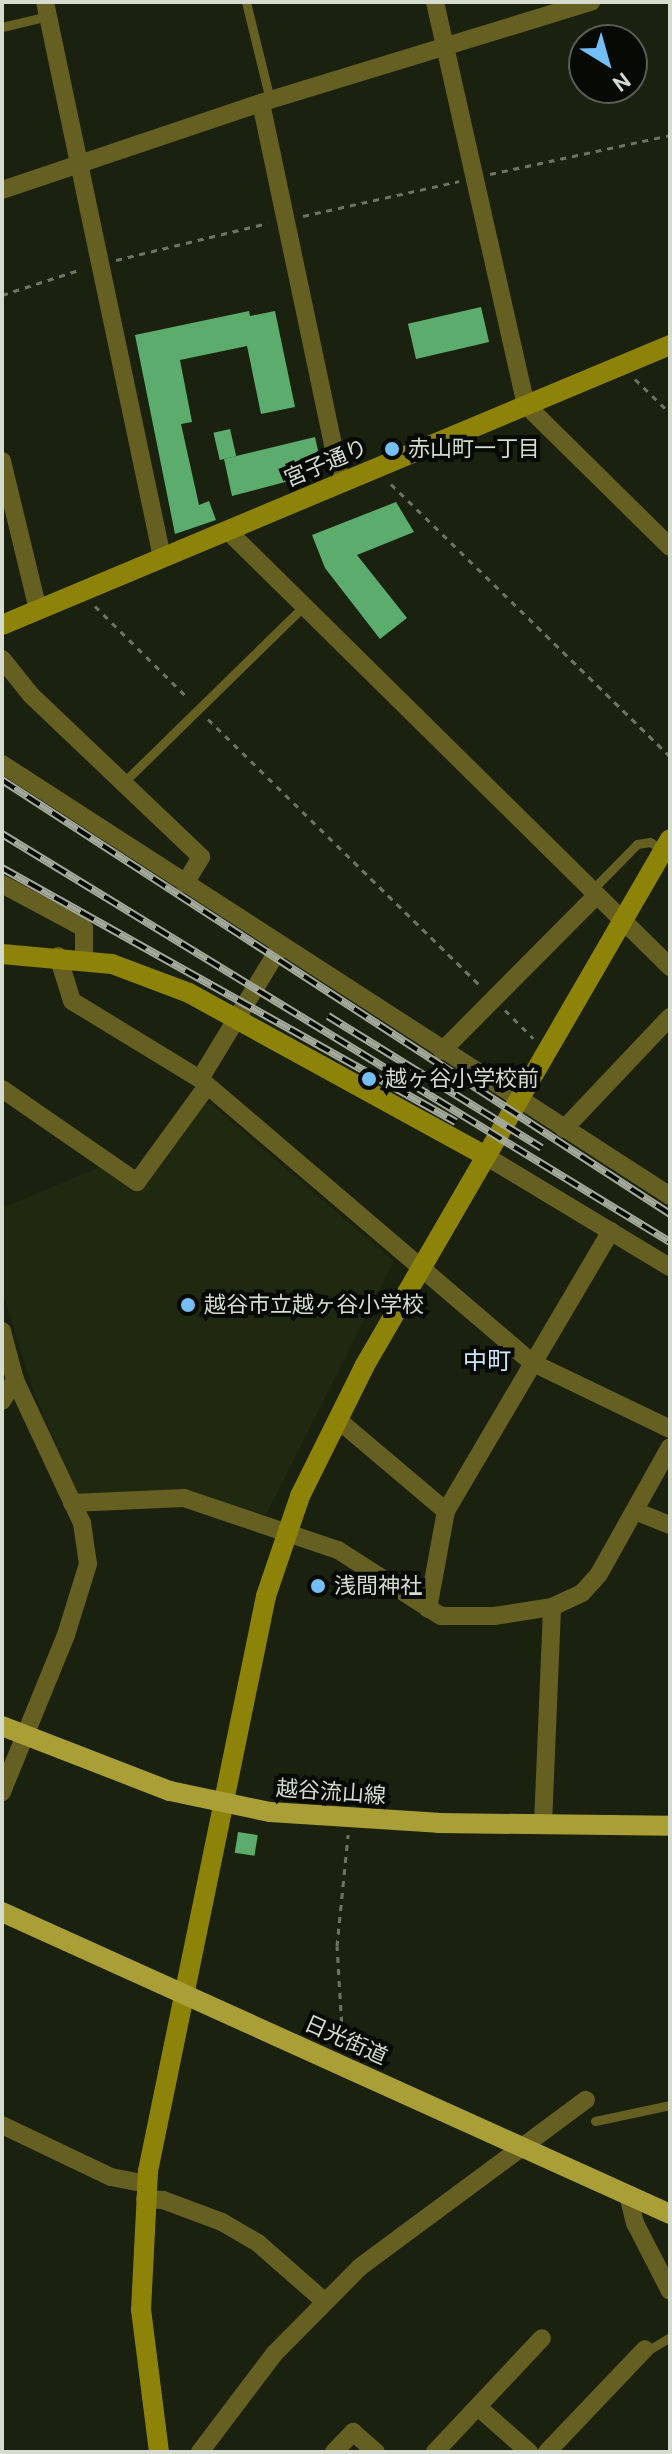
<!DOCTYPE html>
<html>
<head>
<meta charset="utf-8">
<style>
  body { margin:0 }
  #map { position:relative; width:672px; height:2454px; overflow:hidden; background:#1a210f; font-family:Cabin,"Noto Sans JP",sans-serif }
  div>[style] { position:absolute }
  .built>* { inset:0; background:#1f2910 }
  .building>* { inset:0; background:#5cad6d; transform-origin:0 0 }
  .path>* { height:3px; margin-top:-1.5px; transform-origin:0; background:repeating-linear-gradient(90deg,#6d7465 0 6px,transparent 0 12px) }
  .lane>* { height:9px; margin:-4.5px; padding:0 4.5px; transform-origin:4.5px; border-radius:4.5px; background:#655f21 }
  .street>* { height:18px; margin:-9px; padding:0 9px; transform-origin:9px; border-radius:9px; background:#655f21 }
  .secondary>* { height:20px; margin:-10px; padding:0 10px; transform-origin:10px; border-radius:10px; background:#8e8309 }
  .primary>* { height:20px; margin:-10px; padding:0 10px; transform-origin:10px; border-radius:10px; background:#aa9f36 }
  .rail>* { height:8px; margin-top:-4px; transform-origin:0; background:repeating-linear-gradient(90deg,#070904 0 15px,#a3aa9c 0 30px); box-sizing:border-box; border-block:2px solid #a3aa9c }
  .dots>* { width:22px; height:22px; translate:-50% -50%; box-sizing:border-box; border:4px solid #070904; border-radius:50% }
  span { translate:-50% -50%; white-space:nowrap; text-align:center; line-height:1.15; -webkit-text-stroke:8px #070904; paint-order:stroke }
  .poi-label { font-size:22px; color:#d5dbcf }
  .left { translate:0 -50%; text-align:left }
  .street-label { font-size:22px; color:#d5dbcf }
  .neighbourhood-label { font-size:24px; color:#cbe6fa }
  .frame { position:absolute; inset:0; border:4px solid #d5dbcf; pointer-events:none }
  .north { position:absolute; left:568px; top:24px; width:80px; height:80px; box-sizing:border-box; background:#070904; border:2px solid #595d55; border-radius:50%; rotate:143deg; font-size:22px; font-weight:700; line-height:32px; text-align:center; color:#d5dbcf }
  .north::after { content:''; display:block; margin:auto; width:28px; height:36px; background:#74c0f6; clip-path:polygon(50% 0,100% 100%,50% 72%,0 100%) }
</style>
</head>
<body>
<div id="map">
  <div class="built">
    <i style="clip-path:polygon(200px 1103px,211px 1104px,394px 1261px,266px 1515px,181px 1489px,78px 1494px,35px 1396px,2px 1291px,2px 1208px,100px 1167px,140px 1191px)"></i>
  </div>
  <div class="building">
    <i style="left:481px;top:307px;width:36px;height:75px;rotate:77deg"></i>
    <i style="clip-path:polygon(249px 311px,250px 316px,275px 311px,295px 407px,261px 414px,247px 346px,180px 360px,192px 422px,181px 424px,199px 505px,209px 501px,216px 520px,175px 534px,135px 335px)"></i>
    <i style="left:230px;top:429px;width:28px;height:17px;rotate:77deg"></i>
    <i style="clip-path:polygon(315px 437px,322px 469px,315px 474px,232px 496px,224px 459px)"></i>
    <i style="clip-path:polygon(396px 502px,414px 532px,357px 555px,407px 618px,380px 639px,325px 568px,312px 535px)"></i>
    <i style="left:238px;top:1832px;width:20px;height:21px;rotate:9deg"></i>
  </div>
  <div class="path">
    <i style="left:490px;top:174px;width:184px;rotate:-12.2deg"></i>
    <i style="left:303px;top:216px;width:160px;rotate:-12.6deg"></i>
    <i style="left:116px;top:260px;width:156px;rotate:-13.7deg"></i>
    <i style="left:2px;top:295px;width:84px;rotate:-18deg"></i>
    <i style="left:635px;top:379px;width:49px;rotate:44.2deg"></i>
    <i style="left:391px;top:484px;width:390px;rotate:44.3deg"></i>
    <i style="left:95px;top:606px;width:132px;rotate:44.7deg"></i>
    <i style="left:208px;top:719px;width:380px;rotate:44.4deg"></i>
    <i style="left:505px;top:1010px;width:40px;rotate:45deg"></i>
    <i style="left:343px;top:2046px;width:100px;rotate:-93.4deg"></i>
    <i style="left:337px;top:1946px;width:112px;rotate:-84.3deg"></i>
  </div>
  <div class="lane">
    <i style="left:246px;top:2px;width:101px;rotate:76.2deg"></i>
    <i style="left:2px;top:27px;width:47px;rotate:-13.4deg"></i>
    <i style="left:124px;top:782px;width:252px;rotate:-44.4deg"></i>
    <i style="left:592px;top:890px;width:64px;rotate:-45.6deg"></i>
    <i style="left:637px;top:844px;width:13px;rotate:-9deg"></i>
    <i style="left:650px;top:842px;width:15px;rotate:32deg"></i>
    <i style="left:595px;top:2121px;width:77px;rotate:-12deg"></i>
    <i style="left:647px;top:2351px;width:27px;rotate:-31deg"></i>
  </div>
  <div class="street">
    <i style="left:45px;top:2px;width:567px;rotate:78.1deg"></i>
    <i style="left:435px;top:2px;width:413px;rotate:77.3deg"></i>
    <i style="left:526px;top:405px;width:202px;rotate:44.6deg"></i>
    <i style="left:261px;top:103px;width:387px;rotate:78.1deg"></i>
    <i style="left:2px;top:190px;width:283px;rotate:-18.6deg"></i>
    <i style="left:270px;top:100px;width:336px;rotate:-17deg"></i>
    <i style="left:2px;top:461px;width:153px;rotate:76.4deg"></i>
    <i style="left:228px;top:531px;width:621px;rotate:44.61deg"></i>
    <i style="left:2px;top:659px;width:46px;rotate:51.1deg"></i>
    <i style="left:31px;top:695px;width:235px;rotate:43.6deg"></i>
    <i style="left:201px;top:857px;width:31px;rotate:121deg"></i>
    <i style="left:2px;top:764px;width:796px;rotate:32.89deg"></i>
    <i style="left:2px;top:884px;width:93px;rotate:28.2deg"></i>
    <i style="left:84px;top:928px;width:32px;rotate:90deg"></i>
    <i style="left:58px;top:956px;width:47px;rotate:72.7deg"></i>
    <i style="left:72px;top:1001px;width:150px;rotate:31.4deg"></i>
    <i style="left:200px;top:1079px;width:435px;rotate:40.5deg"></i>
    <i style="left:531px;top:1362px;width:154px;rotate:25.7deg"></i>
    <i style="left:442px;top:1051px;width:220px;rotate:-45.2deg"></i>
    <i style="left:200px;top:1079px;width:154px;rotate:-58.8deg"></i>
    <i style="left:2px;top:1089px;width:164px;rotate:34.6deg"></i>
    <i style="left:137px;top:1182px;width:119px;rotate:-53.9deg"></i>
    <i style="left:564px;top:1129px;width:154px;rotate:-46.6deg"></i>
    <i style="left:484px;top:1155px;width:217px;rotate:31.1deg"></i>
    <i style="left:2px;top:1331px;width:51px;rotate:75.1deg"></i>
    <i style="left:15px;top:1380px;width:158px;rotate:64.9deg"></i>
    <i style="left:82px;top:1523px;width:41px;rotate:81.7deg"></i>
    <i style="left:88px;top:1564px;width:74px;rotate:107.2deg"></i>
    <i style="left:66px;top:1635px;width:170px;rotate:112.2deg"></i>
    <i style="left:2px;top:1401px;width:25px;rotate:-58deg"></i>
    <i style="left:337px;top:1419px;width:143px;rotate:40.2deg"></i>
    <i style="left:72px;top:1503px;width:112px;rotate:-2.6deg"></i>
    <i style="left:184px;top:1498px;width:163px;rotate:18.7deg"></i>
    <i style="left:338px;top:1550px;width:122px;rotate:32.7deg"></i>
    <i style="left:441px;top:1616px;width:53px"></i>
    <i style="left:494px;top:1616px;width:59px;rotate:-8.8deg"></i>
    <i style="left:552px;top:1607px;width:33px;rotate:-25deg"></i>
    <i style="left:582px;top:1593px;width:25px;rotate:-48deg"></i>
    <i style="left:599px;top:1574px;width:145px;rotate:-60.8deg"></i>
    <i style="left:635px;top:1511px;width:38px;rotate:22deg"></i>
    <i style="left:428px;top:1609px;width:100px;rotate:-79.6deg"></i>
    <i style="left:446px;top:1511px;width:325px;rotate:-59.5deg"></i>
    <i style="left:543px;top:1824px;width:217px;rotate:-87.6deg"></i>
    <i style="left:2px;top:2125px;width:121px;rotate:25.5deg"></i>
    <i style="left:111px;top:2177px;width:36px;rotate:11deg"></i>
    <i style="left:628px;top:2195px;width:29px;rotate:76deg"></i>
    <i style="left:635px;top:2223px;width:76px;rotate:62.8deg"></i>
    <i style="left:145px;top:2199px;width:18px;rotate:3deg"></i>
    <i style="left:163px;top:2200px;width:63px;rotate:20.4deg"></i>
    <i style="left:222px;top:2222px;width:42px;rotate:30.3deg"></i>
    <i style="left:258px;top:2243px;width:88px;rotate:41.3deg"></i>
    <i style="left:478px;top:2407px;width:68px;rotate:41.4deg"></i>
    <i style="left:200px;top:2452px;width:123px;rotate:-52.9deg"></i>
    <i style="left:274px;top:2354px;width:122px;rotate:-45.3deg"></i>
    <i style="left:360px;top:2267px;width:281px;rotate:-36.5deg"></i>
    <i style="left:334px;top:2452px;width:28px;rotate:-46deg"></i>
    <i style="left:353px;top:2432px;width:30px;rotate:41deg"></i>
    <i style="left:435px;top:2452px;width:156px;rotate:-46.8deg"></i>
    <i style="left:547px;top:2452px;width:142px;rotate:-46.4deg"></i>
  </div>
  <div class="secondary">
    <i style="left:2px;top:625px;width:724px;rotate:-22.74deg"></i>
    <i style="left:2px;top:954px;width:110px;rotate:5.2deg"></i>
    <i style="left:112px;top:964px;width:82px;rotate:20.6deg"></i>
    <i style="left:189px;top:993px;width:337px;rotate:28.8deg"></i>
    <i style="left:159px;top:2452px;width:143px;rotate:-97.2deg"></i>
    <i style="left:141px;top:2310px;width:139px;rotate:-87.1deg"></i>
    <i style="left:148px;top:2171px;width:587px;rotate:-78.4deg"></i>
    <i style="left:266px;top:1596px;width:106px;rotate:-71.2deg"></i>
    <i style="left:300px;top:1496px;width:146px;rotate:-63.6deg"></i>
    <i style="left:365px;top:1365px;width:608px;rotate:-59.89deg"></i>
  </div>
  <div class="primary">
    <i style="left:2px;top:1726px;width:180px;rotate:21.2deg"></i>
    <i style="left:170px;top:1791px;width:102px;rotate:11.9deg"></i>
    <i style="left:270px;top:1812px;width:168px;rotate:3.7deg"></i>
    <i style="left:438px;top:1823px;width:232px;rotate:0.7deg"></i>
    <i style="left:2px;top:1912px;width:733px;rotate:24.33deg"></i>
  </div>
  <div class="rail">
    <i style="left:2px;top:780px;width:797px;rotate:33.01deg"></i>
    <i style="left:2px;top:834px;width:783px;rotate:31.42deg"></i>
    <i style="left:2px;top:868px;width:520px;rotate:29.23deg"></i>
    <i style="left:328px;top:1016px;width:251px;rotate:31.7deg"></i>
  </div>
  <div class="dots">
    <i style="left:392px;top:449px;background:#74c0f6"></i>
    <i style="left:369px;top:1079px;background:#74c0f6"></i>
    <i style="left:188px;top:1305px;background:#74c0f6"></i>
    <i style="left:318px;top:1586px;background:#74c0f6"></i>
  </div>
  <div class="poi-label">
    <span class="left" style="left:408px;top:449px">赤山町一丁目</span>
    <span class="left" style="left:385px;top:1079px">越ヶ谷小学校前</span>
    <span class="left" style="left:204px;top:1305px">越谷市立越ヶ谷小学校</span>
    <span class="left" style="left:334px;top:1586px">浅間神社</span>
  </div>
  <div class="street-label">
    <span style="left:326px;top:463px;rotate:-23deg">宮子通り</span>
    <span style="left:331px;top:1792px;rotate:4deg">越谷流山線</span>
    <span style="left:346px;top:2040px;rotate:24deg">日光街道</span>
  </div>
  <div class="neighbourhood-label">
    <span style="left:487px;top:1361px">中町</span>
  </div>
  <div class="frame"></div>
  <div class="north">N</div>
</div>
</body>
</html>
